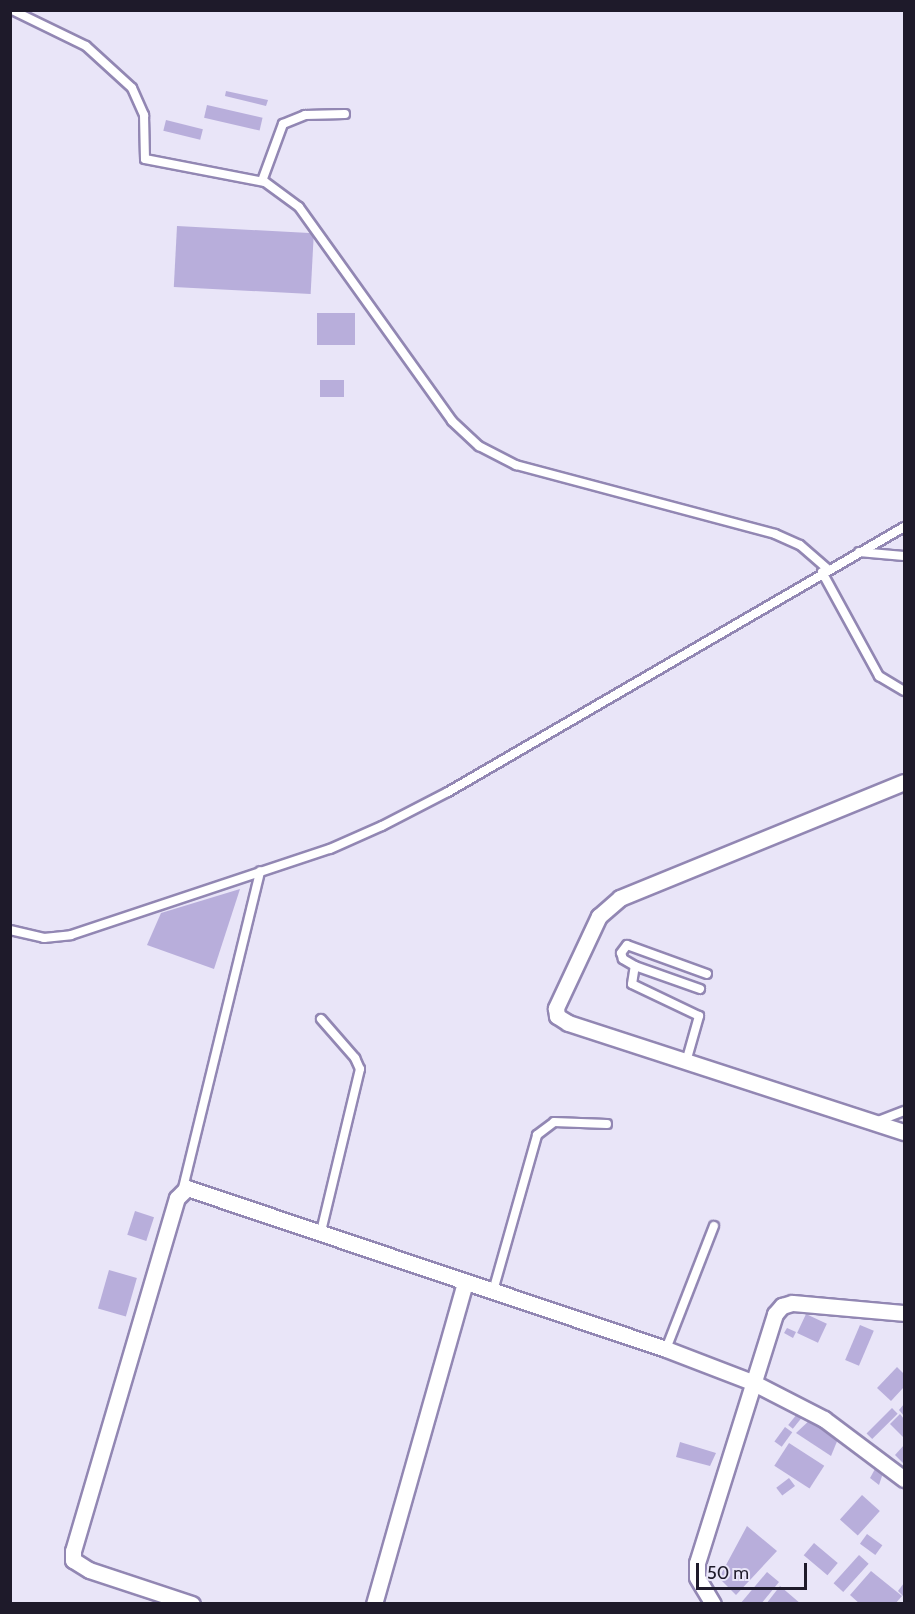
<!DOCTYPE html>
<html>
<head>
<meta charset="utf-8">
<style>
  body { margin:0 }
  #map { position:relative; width:915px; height:1614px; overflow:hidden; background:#e9e5f8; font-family:Cabin,sans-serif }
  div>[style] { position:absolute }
  .building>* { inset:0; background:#b8aedb; transform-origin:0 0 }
  .roads { filter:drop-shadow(2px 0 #9287b3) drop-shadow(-2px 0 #9287b3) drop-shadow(0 2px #9287b3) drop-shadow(0 -2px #9287b3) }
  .lane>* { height:8px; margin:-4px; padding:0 4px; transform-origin:4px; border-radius:4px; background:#fff }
  .street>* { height:15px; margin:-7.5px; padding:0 7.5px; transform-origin:7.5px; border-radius:7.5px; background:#fff }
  span { translate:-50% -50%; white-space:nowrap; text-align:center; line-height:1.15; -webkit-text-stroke:4.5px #e9e5f8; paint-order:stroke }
  .frame { position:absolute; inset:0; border:12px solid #1e1a2a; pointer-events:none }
  .scale { position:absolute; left:696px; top:1563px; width:111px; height:27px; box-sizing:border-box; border:3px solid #1e1a2a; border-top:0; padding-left:8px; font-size:18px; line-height:21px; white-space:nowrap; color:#1e1a2a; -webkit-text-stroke:4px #e9e5f8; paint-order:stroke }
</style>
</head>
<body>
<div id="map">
  <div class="building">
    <i style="clip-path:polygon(226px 91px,268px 100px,266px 106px,225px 96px)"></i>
    <i style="left:207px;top:105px;width:57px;height:13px;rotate:13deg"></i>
    <i style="left:166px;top:120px;width:38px;height:11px;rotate:14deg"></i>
    <i style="left:177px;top:226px;width:137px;height:61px;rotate:3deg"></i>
    <i style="left:317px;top:313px;width:38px;height:32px"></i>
    <i style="left:320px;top:380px;width:24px;height:17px"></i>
    <i style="clip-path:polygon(240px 889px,214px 969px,147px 945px,161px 913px)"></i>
    <i style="left:135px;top:1211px;width:20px;height:25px;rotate:18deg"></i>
    <i style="left:109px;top:1270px;width:29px;height:40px;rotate:16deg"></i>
    <i style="left:806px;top:1314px;width:23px;height:21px;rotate:25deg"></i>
    <i style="left:860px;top:1325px;width:15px;height:38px;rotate:23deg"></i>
    <i style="clip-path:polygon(787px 1328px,796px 1332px,793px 1338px,784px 1333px)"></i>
    <i style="clip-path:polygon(897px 1367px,904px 1374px,904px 1387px,891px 1401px,877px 1388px)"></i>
    <i style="clip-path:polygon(904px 1404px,904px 1416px,899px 1410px)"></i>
    <i style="left:892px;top:1408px;width:8px;height:36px;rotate:45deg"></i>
    <i style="left:797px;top:1414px;width:6px;height:14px;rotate:39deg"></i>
    <i style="clip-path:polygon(900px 1414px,904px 1419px,904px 1438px,890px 1424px)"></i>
    <i style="clip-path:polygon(812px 1418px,838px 1439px,831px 1456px,796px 1433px)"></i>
    <i style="left:785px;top:1427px;width:9px;height:18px;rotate:36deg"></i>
    <i style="clip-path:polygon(680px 1442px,716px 1453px,710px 1466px,676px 1457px)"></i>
    <i style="left:789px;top:1443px;width:42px;height:27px;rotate:33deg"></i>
    <i style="clip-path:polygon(904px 1445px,904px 1464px,895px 1455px)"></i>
    <i style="clip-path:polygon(875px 1469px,883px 1473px,879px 1485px,870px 1478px)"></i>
    <i style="left:789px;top:1478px;width:10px;height:16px;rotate:53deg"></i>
    <i style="left:862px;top:1495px;width:24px;height:33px;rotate:42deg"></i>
    <i style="clip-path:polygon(747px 1526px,777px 1551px,736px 1595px,719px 1578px)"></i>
    <i style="left:867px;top:1534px;width:19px;height:12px;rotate:36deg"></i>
    <i style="left:814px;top:1543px;width:31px;height:16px;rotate:40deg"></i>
    <i style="left:859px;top:1555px;width:13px;height:38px;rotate:42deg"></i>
    <i style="clip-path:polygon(871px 1571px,902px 1596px,895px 1604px,860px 1604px,850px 1595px)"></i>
    <i style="clip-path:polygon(767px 1572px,779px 1582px,761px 1604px,740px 1604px)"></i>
    <i style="clip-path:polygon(904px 1583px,904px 1597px,898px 1591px)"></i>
    <i style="clip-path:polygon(780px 1586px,801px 1604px,766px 1604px)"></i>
  </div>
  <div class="roads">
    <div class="lane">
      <i style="left:12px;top:10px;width:82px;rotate:25.9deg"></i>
      <i style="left:86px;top:46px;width:62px;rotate:42.4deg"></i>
      <i style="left:132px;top:88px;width:30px;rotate:66deg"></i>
      <i style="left:144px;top:115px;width:44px;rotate:88.7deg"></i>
      <i style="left:145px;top:159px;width:122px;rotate:10.9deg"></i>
      <i style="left:265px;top:182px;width:42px;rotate:36.3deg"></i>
      <i style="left:299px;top:207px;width:263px;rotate:54.4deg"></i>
      <i style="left:452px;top:421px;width:37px;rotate:43deg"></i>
      <i style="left:479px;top:446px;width:42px;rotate:27.2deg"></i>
      <i style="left:516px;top:465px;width:268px;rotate:14.9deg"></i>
      <i style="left:775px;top:534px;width:27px;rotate:24deg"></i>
      <i style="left:800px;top:545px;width:37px;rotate:41deg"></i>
      <i style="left:262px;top:181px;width:61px;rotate:-69.8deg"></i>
      <i style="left:283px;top:124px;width:24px;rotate:-22deg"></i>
      <i style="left:305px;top:115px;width:40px;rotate:-1.4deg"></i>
      <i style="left:859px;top:552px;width:45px;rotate:5.1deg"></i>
      <i style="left:822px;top:572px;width:119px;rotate:61.3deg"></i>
      <i style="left:879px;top:676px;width:29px;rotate:31deg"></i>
      <i style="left:10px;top:930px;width:35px;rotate:13deg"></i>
      <i style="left:44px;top:938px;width:27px;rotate:-6deg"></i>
      <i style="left:71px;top:935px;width:273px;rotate:-18.4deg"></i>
      <i style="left:330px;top:849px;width:57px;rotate:-23.9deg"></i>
      <i style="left:382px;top:826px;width:74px;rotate:-27.3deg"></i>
      <i style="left:448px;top:792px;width:527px;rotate:-30.16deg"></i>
      <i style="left:635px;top:966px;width:69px;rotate:19.5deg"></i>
      <i style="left:321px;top:1019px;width:52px;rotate:48.9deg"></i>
      <i style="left:355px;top:1058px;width:12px;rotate:66deg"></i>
      <i style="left:360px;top:1069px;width:167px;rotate:103.5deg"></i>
      <i style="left:686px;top:1062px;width:48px;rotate:-74.2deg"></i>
      <i style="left:699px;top:1016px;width:74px;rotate:-154.5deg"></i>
      <i style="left:632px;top:984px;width:18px;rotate:-81deg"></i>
      <i style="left:635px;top:966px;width:14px;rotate:-150deg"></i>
      <i style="left:623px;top:959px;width:6px;rotate:-108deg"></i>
      <i style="left:621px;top:953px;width:10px;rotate:-53deg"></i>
      <i style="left:627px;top:945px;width:85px;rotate:19.9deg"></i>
      <i style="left:878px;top:1121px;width:28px;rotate:-21deg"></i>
      <i style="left:183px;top:1188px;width:326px;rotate:-76.3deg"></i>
      <i style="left:493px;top:1291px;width:162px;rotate:-74.2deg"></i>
      <i style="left:537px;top:1135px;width:21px;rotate:-37deg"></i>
      <i style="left:554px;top:1122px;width:53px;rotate:2.2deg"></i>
      <i style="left:666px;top:1349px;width:132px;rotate:-68.7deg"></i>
    </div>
    <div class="street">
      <i style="left:904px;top:782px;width:307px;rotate:157.8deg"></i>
      <i style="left:620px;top:898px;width:28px;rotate:139deg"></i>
      <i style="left:599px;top:916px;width:102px;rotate:115.1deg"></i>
      <i style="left:556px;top:1008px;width:8px;rotate:83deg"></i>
      <i style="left:557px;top:1016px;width:13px;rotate:32deg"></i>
      <i style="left:568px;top:1023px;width:353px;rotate:18deg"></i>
      <i style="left:192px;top:1604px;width:108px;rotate:-161.7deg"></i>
      <i style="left:89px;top:1570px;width:19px;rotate:-148deg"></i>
      <i style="left:73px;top:1560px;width:9px;rotate:-90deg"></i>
      <i style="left:73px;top:1551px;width:368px;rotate:-73.6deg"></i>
      <i style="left:177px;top:1198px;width:14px;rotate:-45deg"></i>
      <i style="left:187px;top:1188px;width:505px;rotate:18.58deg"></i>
      <i style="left:666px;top:1349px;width:92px;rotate:21deg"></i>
      <i style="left:752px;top:1382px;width:81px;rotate:27.2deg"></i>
      <i style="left:824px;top:1419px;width:100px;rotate:36.9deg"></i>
      <i style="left:374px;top:1604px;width:335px;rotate:-74.2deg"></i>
      <i style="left:713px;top:1604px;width:31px;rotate:-121deg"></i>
      <i style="left:697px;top:1577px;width:14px;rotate:-90deg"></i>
      <i style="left:697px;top:1563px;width:261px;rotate:-72.6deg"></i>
      <i style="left:775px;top:1314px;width:11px;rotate:-49deg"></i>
      <i style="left:782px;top:1306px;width:10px;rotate:-17deg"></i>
      <i style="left:792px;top:1303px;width:112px;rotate:5.1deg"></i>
    </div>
  </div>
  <div class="frame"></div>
  <div class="scale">50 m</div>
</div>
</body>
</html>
